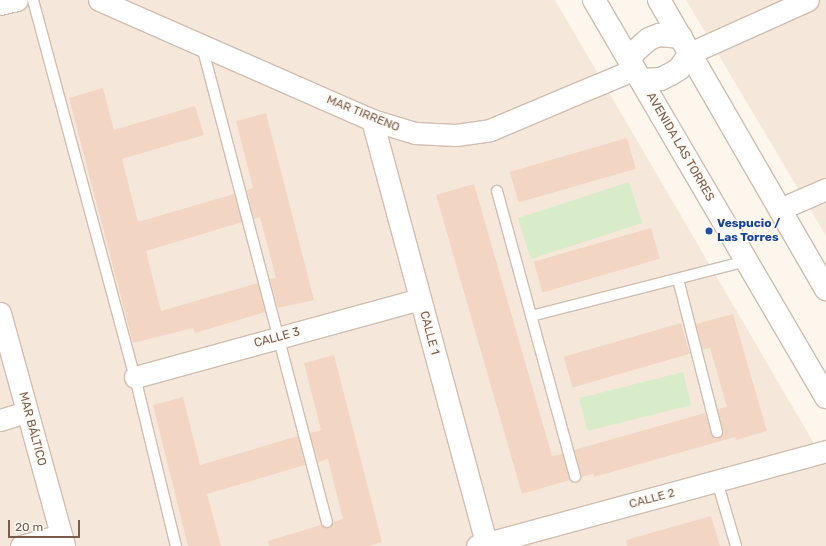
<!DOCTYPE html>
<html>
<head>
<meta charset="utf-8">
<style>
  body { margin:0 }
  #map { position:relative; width:826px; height:546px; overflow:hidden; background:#fdf6ec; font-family:Rubik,sans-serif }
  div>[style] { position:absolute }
  .residential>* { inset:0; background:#f5e8da }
  .green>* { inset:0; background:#d8ecc9; transform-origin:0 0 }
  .building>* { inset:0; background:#f3d5c3; transform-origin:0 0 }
  .roads { filter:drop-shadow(1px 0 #d1beb0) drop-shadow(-1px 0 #d1beb0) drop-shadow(0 1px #d1beb0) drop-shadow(0 -1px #d1beb0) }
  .service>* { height:10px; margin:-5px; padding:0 5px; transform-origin:5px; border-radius:5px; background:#fff }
  .minor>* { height:21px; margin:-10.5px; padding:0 10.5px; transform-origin:10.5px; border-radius:10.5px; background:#fff }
  .secondary>* { height:22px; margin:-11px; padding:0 11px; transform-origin:11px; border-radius:11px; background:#fff }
  .dots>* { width:11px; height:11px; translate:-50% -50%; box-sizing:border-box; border:2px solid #fffaf3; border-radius:50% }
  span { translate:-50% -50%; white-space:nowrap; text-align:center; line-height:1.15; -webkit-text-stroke:3px #fffaf3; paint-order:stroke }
  .street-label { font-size:12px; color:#7a5c4d }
  .transit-label { font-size:12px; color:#164399; font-weight:700 }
  .left { translate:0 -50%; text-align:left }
  .scale { position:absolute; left:8px; top:520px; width:72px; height:18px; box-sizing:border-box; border:2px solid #7a5c4d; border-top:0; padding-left:5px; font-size:12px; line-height:14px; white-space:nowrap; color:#7a5c4d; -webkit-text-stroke:3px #fffaf3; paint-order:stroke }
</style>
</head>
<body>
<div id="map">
  <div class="residential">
    <i style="clip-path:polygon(0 0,555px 0,826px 464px,826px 546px,0 546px)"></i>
    <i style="clip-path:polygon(686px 0,826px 0,826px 236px)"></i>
  </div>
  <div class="green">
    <i style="left:629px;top:182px;width:43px;height:117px;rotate:72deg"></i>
    <i style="left:683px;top:372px;width:34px;height:107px;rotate:76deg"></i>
  </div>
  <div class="building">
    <i style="clip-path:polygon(103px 88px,114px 130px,195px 106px,204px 135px,122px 159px,138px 222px,234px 194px,242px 222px,146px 251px,161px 311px,258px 283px,265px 312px,195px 333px,193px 328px,133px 343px,69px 98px)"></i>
    <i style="clip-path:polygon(266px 113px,314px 300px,278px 308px,270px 279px,276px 278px,260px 217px,254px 219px,247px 190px,253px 188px,236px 121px)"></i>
    <i style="left:627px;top:138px;width:32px;height:122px;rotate:74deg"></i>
    <i style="clip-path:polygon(474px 184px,552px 456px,562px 454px,570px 480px,522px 494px,436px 195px)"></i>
    <i style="left:651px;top:228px;width:32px;height:122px;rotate:74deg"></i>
    <i style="clip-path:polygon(733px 314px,767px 431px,736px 440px,735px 437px,594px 477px,593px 474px,581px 477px,574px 450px,705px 413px,712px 436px,718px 438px,722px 436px,723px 430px,718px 409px,727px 407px,710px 348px,703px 350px,696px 324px)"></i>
    <i style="left:681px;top:323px;width:32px;height:122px;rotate:74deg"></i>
    <i style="clip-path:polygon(334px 355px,382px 542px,368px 546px,269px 546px,268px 541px,321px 525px,329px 528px,333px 522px,343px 519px,328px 459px,318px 462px,310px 433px,321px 430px,304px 363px)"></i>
    <i style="clip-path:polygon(183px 397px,200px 465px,298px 436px,305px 465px,207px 494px,221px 546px,188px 546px,153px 405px)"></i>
    <i style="clip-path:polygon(711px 516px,720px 546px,627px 546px,626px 540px)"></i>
  </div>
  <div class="roads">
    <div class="service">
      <i style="left:33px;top:0;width:391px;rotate:74.9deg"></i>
      <i style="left:135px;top:377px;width:174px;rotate:76.4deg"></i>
      <i style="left:202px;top:46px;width:492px;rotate:75.3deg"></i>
      <i style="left:497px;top:191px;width:296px;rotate:74.7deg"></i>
      <i style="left:678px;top:279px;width:158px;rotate:75.7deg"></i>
      <i style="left:531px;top:316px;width:222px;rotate:-14.3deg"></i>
      <i style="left:717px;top:481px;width:68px;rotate:73.7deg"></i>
    </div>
    <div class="minor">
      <i style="left:99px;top:0;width:298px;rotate:23.7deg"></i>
      <i style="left:372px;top:120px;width:45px;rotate:16.8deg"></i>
      <i style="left:415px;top:133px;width:41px;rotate:2.8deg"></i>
      <i style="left:456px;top:135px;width:34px;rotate:-8deg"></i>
      <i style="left:490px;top:130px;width:157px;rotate:-22.8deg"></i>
      <i style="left:0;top:4px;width:17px;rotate:-13deg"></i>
      <i style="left:690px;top:53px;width:129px;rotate:-24.2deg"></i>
      <i style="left:372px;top:120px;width:441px;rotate:74.9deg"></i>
      <i style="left:780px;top:209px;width:50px;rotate:-23.5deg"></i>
      <i style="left:0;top:313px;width:242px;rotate:74.6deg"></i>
      <i style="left:135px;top:377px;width:295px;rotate:-15.3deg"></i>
      <i style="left:0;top:420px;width:28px;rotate:-17deg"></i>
      <i style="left:21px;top:546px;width:41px;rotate:-15.4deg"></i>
      <i style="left:477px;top:546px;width:362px;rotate:-15.2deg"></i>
    </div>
    <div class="secondary">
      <i style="left:594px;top:0;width:460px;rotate:59.7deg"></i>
      <i style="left:659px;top:0;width:334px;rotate:60deg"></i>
      <i style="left:630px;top:61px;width:10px;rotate:-66deg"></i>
      <i style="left:634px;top:52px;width:20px;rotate:-41deg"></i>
      <i style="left:649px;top:39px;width:11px;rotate:-22deg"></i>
      <i style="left:659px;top:35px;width:22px;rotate:5deg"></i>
      <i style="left:641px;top:80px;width:20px;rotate:-3deg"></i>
      <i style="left:661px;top:79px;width:11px;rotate:-27deg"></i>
      <i style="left:671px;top:74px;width:9px;rotate:-32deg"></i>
      <i style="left:679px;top:69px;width:19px;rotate:-55deg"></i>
    </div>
  </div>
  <div class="dots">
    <i style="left:709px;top:231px;background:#1a4fb4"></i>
  </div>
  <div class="street-label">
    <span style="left:363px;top:114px;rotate:22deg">MAR TIRRENO</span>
    <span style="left:680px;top:147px;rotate:60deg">AVENIDA LAS TORRES</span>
    <span style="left:429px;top:333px;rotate:75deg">CALLE 1</span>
    <span style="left:277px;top:338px;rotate:-15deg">CALLE 3</span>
    <span style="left:32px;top:429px;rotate:75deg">MAR BÁLTICO</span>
    <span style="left:652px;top:499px;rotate:-15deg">CALLE 2</span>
  </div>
  <div class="transit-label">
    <span class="left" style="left:717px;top:231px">Vespucio /<br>Las Torres</span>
  </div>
  <div class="scale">20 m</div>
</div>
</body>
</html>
